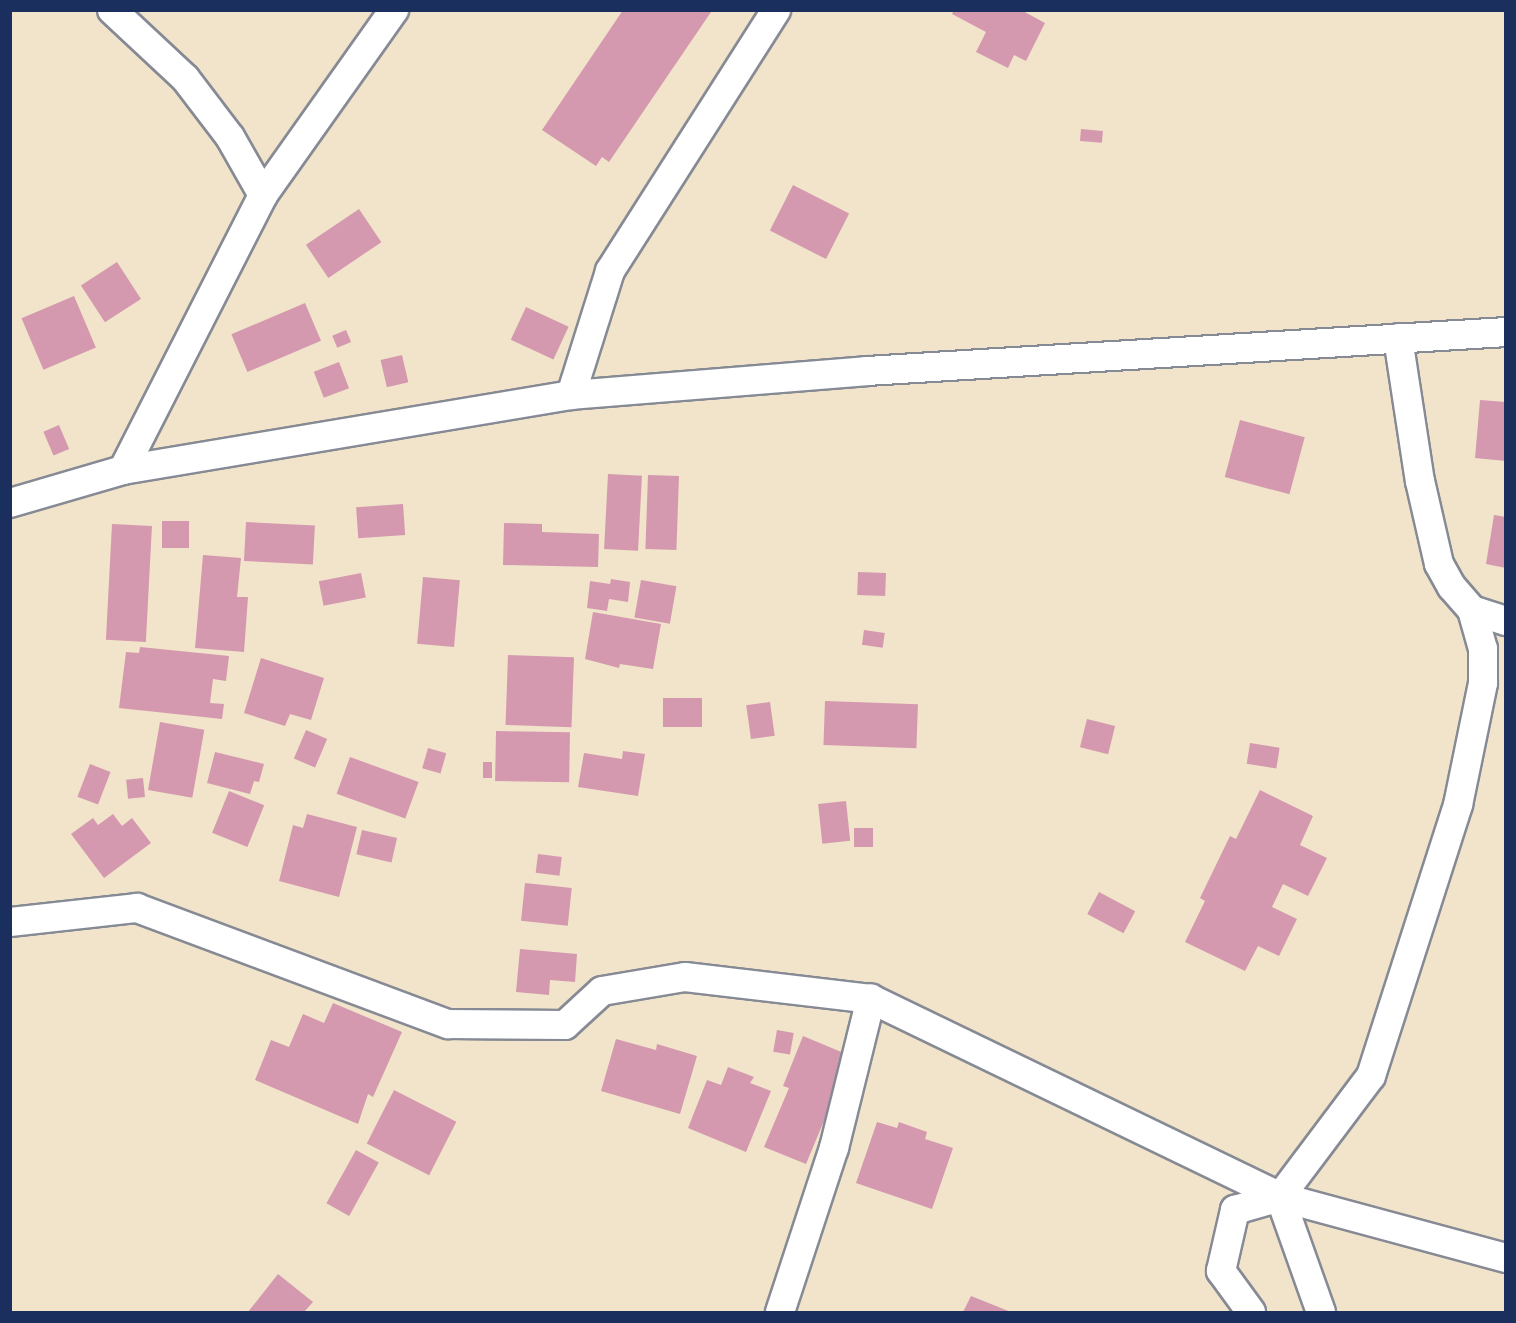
<!DOCTYPE html>
<html>
<head>
<meta charset="utf-8">
<style>
  body { margin:0 }
  #map { position:relative; width:1516px; height:1323px; overflow:hidden; background:#f1e4ca; font-family:"Old Standard TT",serif }
  div>[style] { position:absolute }
  .building>* { inset:0; background:#d499ae; transform-origin:0 0 }
  .roads { filter:drop-shadow(2px 0 #868a94) drop-shadow(-2px 0 #868a94) drop-shadow(0 2px #868a94) drop-shadow(0 -2px #868a94) }
  .minor>* { height:28px; margin:-14px; padding:0 14px; transform-origin:14px; border-radius:14px; background:#fff }
  span { translate:-50% -50%; white-space:nowrap; text-align:center; line-height:1.15; -webkit-text-stroke:4.5px #fff; paint-order:stroke }
  .frame { position:absolute; inset:0; border:12px solid #1b2f5e; pointer-events:none }
</style>
</head>
<body>
<div id="map">
  <div class="building">
    <i style="clip-path:polygon(623px 10px,711px 12px,609px 162px,602px 157px,596px 166px,542px 130px)"></i>
    <i style="clip-path:polygon(954px 10px,1021px 10px,1045px 23px,1026px 61px,1014px 55px,1008px 68px,976px 52px,986px 32px,952px 14px)"></i>
    <i style="left:1081px;top:129px;width:22px;height:12px;rotate:5deg"></i>
    <i style="left:793px;top:185px;width:63px;height:51px;rotate:27deg"></i>
    <i style="left:359px;top:209px;width:40px;height:64px;rotate:56deg"></i>
    <i style="left:117px;top:262px;width:44px;height:43px;rotate:57deg"></i>
    <i style="left:74px;top:296px;width:56px;height:57px;rotate:67deg"></i>
    <i style="left:305px;top:303px;width:41px;height:80px;rotate:67deg"></i>
    <i style="left:526px;top:307px;width:47px;height:36px;rotate:25deg"></i>
    <i style="left:346px;top:330px;width:13px;height:15px;rotate:67deg"></i>
    <i style="left:402px;top:355px;width:28px;height:22px;rotate:77deg"></i>
    <i style="left:339px;top:362px;width:28px;height:27px;rotate:69deg"></i>
    <i style="clip-path:polygon(1480px 400px,1506px 402px,1506px 461px,1475px 458px)"></i>
    <i style="left:1240px;top:420px;width:67px;height:59px;rotate:15deg"></i>
    <i style="left:59px;top:425px;width:26px;height:17px;rotate:67deg"></i>
    <i style="left:608px;top:474px;width:34px;height:75px;rotate:3deg"></i>
    <i style="left:648px;top:475px;width:31px;height:74px;rotate:2deg"></i>
    <i style="left:403px;top:504px;width:31px;height:47px;rotate:86deg"></i>
    <i style="clip-path:polygon(1494px 515px,1506px 517px,1506px 568px,1486px 564px)"></i>
    <i style="left:162px;top:521px;width:27px;height:27px"></i>
    <i style="left:246px;top:522px;width:69px;height:39px;rotate:3deg"></i>
    <i style="clip-path:polygon(504px 523px,542px 524px,542px 532px,599px 534px,598px 567px,503px 565px)"></i>
    <i style="left:112px;top:524px;width:40px;height:116px;rotate:3deg"></i>
    <i style="clip-path:polygon(203px 555px,241px 558px,237px 597px,248px 597px,244px 652px,195px 648px)"></i>
    <i style="left:858px;top:572px;width:28px;height:23px;rotate:2deg"></i>
    <i style="left:361px;top:573px;width:25px;height:43px;rotate:79deg"></i>
    <i style="left:423px;top:577px;width:37px;height:67px;rotate:5deg"></i>
    <i style="clip-path:polygon(611px 579px,630px 582px,628px 602px,609px 599px,607px 611px,587px 608px,590px 581px,610px 584px)"></i>
    <i style="left:641px;top:580px;width:36px;height:38px;rotate:10deg"></i>
    <i style="clip-path:polygon(593px 612px,661px 624px,653px 669px,620px 664px,619px 668px,585px 659px)"></i>
    <i style="left:864px;top:630px;width:21px;height:15px;rotate:8deg"></i>
    <i style="clip-path:polygon(140px 647px,229px 656px,226px 681px,213px 679px,210px 703px,224px 704px,222px 719px,119px 708px,126px 652px,139px 653px)"></i>
    <i style="left:508px;top:655px;width:66px;height:70px;rotate:2deg"></i>
    <i style="clip-path:polygon(261px 658px,324px 678px,311px 720px,290px 714px,285px 726px,244px 713px)"></i>
    <i style="left:702px;top:698px;width:29px;height:39px;rotate:90deg"></i>
    <i style="left:825px;top:701px;width:93px;height:44px;rotate:2deg"></i>
    <i style="left:770px;top:702px;width:34px;height:24px;rotate:82deg"></i>
    <i style="left:1087px;top:719px;width:29px;height:29px;rotate:14deg"></i>
    <i style="left:160px;top:722px;width:45px;height:69px;rotate:10deg"></i>
    <i style="left:306px;top:730px;width:23px;height:31px;rotate:23deg"></i>
    <i style="left:496px;top:731px;width:74px;height:50px;rotate:1deg"></i>
    <i style="left:1250px;top:743px;width:30px;height:21px;rotate:9deg"></i>
    <i style="left:428px;top:748px;width:19px;height:21px;rotate:16deg"></i>
    <i style="clip-path:polygon(623px 751px,645px 754px,638px 796px,578px 787px,584px 753px,622px 759px)"></i>
    <i style="clip-path:polygon(215px 752px,264px 764px,259px 782px,254px 781px,250px 794px,207px 783px)"></i>
    <i style="left:350px;top:757px;width:73px;height:39px;rotate:20deg"></i>
    <i style="left:483px;top:762px;width:9px;height:16px"></i>
    <i style="left:90px;top:764px;width:22px;height:35px;rotate:21deg"></i>
    <i style="left:143px;top:778px;width:19px;height:17px;rotate:84deg"></i>
    <i style="clip-path:polygon(1260px 790px,1313px 816px,1300px 845px,1327px 858px,1308px 896px,1283px 884px,1272px 907px,1297px 919px,1279px 956px,1258px 946px,1245px 971px,1185px 942px,1205px 901px,1200px 898px,1230px 836px,1236px 839px)"></i>
    <i style="left:229px;top:791px;width:38px;height:45px;rotate:22deg"></i>
    <i style="left:846px;top:801px;width:40px;height:28px;rotate:84deg"></i>
    <i style="clip-path:polygon(113px 814px,122px 826px,132px 818px,151px 843px,104px 878px,71px 834px,93px 818px,98px 825px)"></i>
    <i style="clip-path:polygon(307px 814px,357px 827px,339px 897px,279px 881px,293px 825px,303px 828px)"></i>
    <i style="left:854px;top:828px;width:19px;height:19px"></i>
    <i style="left:362px;top:830px;width:36px;height:25px;rotate:13deg"></i>
    <i style="left:538px;top:854px;width:24px;height:19px;rotate:7deg"></i>
    <i style="left:525px;top:883px;width:47px;height:38px;rotate:6deg"></i>
    <i style="left:1099px;top:892px;width:41px;height:25px;rotate:28deg"></i>
    <i style="clip-path:polygon(520px 949px,577px 954px,575px 982px,550px 980px,549px 995px,516px 992px)"></i>
    <i style="clip-path:polygon(333px 1003px,402px 1032px,373px 1097px,368px 1094px,358px 1124px,255px 1080px,271px 1040px,289px 1047px,303px 1014px,324px 1023px)"></i>
    <i style="left:777px;top:1030px;width:17px;height:22px;rotate:10deg"></i>
    <i style="clip-path:polygon(803px 1036px,851px 1056px,806px 1164px,764px 1147px,789px 1088px,783px 1086px)"></i>
    <i style="clip-path:polygon(616px 1039px,656px 1050px,657px 1044px,697px 1056px,680px 1114px,601px 1091px)"></i>
    <i style="clip-path:polygon(728px 1067px,754px 1077px,750px 1083px,771px 1091px,746px 1152px,688px 1128px,707px 1080px,721px 1085px)"></i>
    <i style="left:394px;top:1090px;width:70px;height:60px;rotate:27deg"></i>
    <i style="clip-path:polygon(877px 1122px,897px 1128px,899px 1122px,927px 1132px,925px 1139px,953px 1148px,932px 1209px,856px 1183px)"></i>
    <i style="left:356px;top:1150px;width:26px;height:61px;rotate:29deg"></i>
    <i style="clip-path:polygon(278px 1274px,313px 1302px,304px 1312px,248px 1312px)"></i>
    <i style="clip-path:polygon(971px 1296px,1011px 1312px,963px 1312px)"></i>
  </div>
  <div class="roads">
    <div class="minor">
      <i style="left:112px;top:10px;width:100px;rotate:43deg"></i>
      <i style="left:185px;top:78px;width:74px;rotate:52.7deg"></i>
      <i style="left:230px;top:137px;width:67px;rotate:60.4deg"></i>
      <i style="left:1398px;top:338px;width:145px;rotate:81.3deg"></i>
      <i style="left:1420px;top:481px;width:85px;rotate:77.1deg"></i>
      <i style="left:1439px;top:564px;width:26px;rotate:61deg"></i>
      <i style="left:1452px;top:587px;width:30px;rotate:49deg"></i>
      <i style="left:1472px;top:610px;width:36px;rotate:18deg"></i>
      <i style="left:571px;top:395px;width:130px;rotate:-72.5deg"></i>
      <i style="left:610px;top:271px;width:309px;rotate:-57.5deg"></i>
      <i style="left:123px;top:470px;width:309px;rotate:-63deg"></i>
      <i style="left:263px;top:195px;width:227px;rotate:-54.7deg"></i>
      <i style="left:10px;top:503px;width:118px;rotate:-16.3deg"></i>
      <i style="left:123px;top:470px;width:454px;rotate:-9.5deg"></i>
      <i style="left:571px;top:395px;width:297px;rotate:-4.6deg"></i>
      <i style="left:867px;top:371px;width:640px;rotate:-3.49deg"></i>
      <i style="left:10px;top:922px;width:128px;rotate:-6.3deg"></i>
      <i style="left:137px;top:908px;width:332px;rotate:20.5deg"></i>
      <i style="left:448px;top:1024px;width:117px;rotate:0.5deg"></i>
      <i style="left:565px;top:1025px;width:50px;rotate:-42.6deg"></i>
      <i style="left:602px;top:991px;width:84px;rotate:-9.6deg"></i>
      <i style="left:685px;top:977px;width:187px;rotate:6.7deg"></i>
      <i style="left:871px;top:999px;width:454px;rotate:25.8deg"></i>
      <i style="left:1280px;top:1197px;width:234px;rotate:15.1deg"></i>
      <i style="left:1280px;top:1197px;width:122px;rotate:70.4deg"></i>
      <i style="left:780px;top:1312px;width:173px;rotate:-71.8deg"></i>
      <i style="left:834px;top:1148px;width:154px;rotate:-76.1deg"></i>
      <i style="left:1251px;top:1312px;width:51px;rotate:-126.2deg"></i>
      <i style="left:1221px;top:1271px;width:63px;rotate:-77.1deg"></i>
      <i style="left:1235px;top:1210px;width:47px;rotate:-16.1deg"></i>
      <i style="left:1280px;top:1197px;width:151px;rotate:-53.1deg"></i>
      <i style="left:1371px;top:1076px;width:285px;rotate:-72.2deg"></i>
      <i style="left:1458px;top:805px;width:125px;rotate:-78.4deg"></i>
      <i style="left:1483px;top:683px;width:34px;rotate:-90deg"></i>
      <i style="left:1483px;top:649px;width:41px;rotate:-105.8deg"></i>
    </div>
  </div>
  <div class="frame"></div>
</div>
</body>
</html>
